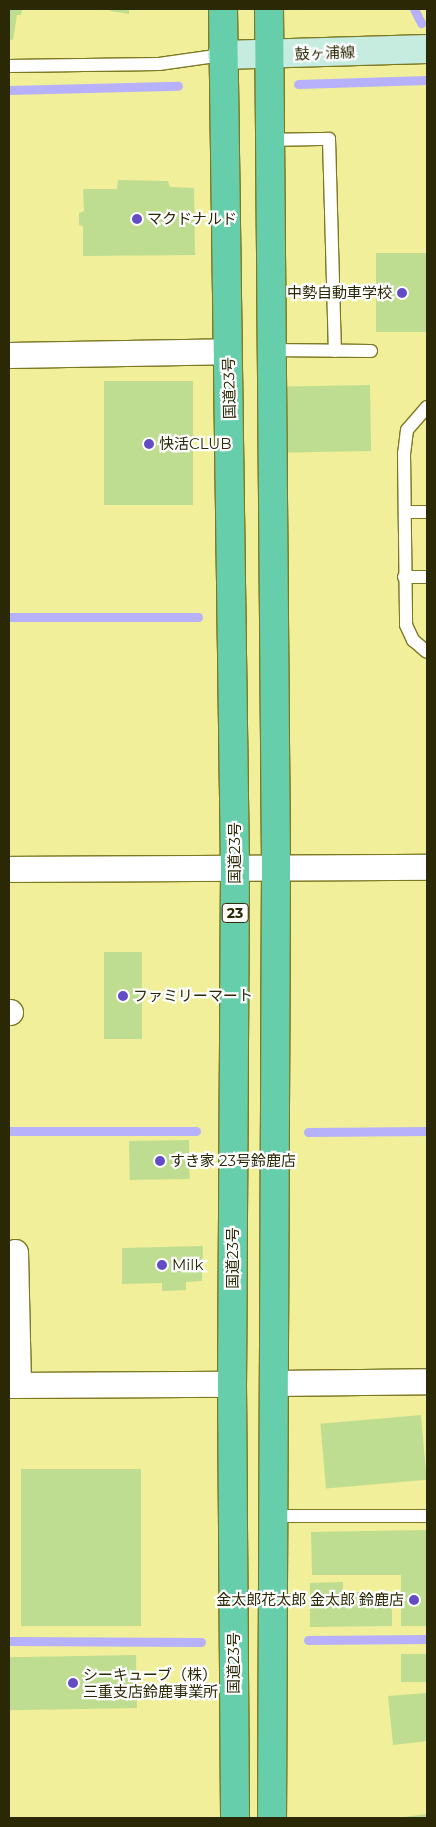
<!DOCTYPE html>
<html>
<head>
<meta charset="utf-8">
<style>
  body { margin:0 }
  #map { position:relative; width:436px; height:1827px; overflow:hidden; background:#f1ef9a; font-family:Montserrat,"Noto Sans JP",sans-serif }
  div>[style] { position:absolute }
  .stream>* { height:9px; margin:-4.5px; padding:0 4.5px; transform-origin:4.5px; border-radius:4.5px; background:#b6b1fa }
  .building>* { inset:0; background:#bedd91; transform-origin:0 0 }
  .roads { filter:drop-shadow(1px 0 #7d7922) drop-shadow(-1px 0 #7d7922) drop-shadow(0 1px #7d7922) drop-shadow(0 -1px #7d7922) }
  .service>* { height:12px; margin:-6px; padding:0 6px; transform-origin:6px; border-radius:6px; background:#fff }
  .minor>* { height:25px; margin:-12.5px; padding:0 12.5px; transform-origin:12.5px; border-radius:12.5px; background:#fff }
  .secondary>* { height:28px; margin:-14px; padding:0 14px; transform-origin:14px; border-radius:14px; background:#c6ece0 }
  .trunk>* { height:28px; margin:-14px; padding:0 14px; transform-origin:14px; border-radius:14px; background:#67ceab }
  .dots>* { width:14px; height:14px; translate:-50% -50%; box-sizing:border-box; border:2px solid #fff; border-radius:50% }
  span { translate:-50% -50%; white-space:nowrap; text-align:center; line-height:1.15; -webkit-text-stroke:4.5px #fff; paint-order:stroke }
  .shield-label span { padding:1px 4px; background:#fff; border:1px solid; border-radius:4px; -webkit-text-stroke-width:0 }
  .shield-label { font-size:14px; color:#2b2905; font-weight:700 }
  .street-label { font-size:15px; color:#2b2905 }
  .poi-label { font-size:15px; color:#2b2905 }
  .left { translate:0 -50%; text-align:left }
  .right { translate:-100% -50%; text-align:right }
  .frame { position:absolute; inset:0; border:10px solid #2b2905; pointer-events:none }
</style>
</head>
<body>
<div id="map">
  <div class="stream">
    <i style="left:414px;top:9px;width:16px;rotate:63deg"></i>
    <i style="left:298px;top:84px;width:129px;rotate:-1.8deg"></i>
    <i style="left:9px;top:90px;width:169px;rotate:-1.4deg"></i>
    <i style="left:9px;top:617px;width:189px"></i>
    <i style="left:9px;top:1131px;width:187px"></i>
    <i style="left:308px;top:1132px;width:119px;rotate:-0.5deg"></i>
    <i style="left:308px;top:1640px;width:119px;rotate:-0.5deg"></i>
    <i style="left:9px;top:1641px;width:192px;rotate:0.3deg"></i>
  </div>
  <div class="building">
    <i style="clip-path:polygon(9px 9px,22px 9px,21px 15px,17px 15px,13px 40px,9px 39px)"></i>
    <i style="clip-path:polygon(110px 9px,129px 9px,129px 14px,110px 11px)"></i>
    <i style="clip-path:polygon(118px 180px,168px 181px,170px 187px,194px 188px,195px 255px,83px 256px,83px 226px,79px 225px,79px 213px,84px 211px,83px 189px,117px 189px)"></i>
    <i style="left:427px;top:253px;width:79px;height:51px;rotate:90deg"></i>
    <i style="left:193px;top:381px;width:124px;height:89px;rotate:90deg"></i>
    <i style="left:370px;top:385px;width:66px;height:83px;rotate:89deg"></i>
    <i style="left:142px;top:952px;width:87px;height:38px;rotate:90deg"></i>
    <i style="left:189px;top:1140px;width:39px;height:60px;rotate:89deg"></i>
    <i style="clip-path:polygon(203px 1246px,202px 1281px,186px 1282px,186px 1290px,162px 1291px,162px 1283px,122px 1284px,122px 1248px)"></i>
    <i style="left:421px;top:1415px;width:65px;height:101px;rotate:85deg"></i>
    <i style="left:21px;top:1469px;width:120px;height:157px"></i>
    <i style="clip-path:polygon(427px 1530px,427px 1626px,401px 1626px,401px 1575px,312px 1575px,311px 1532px)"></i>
    <i style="clip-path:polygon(343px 1582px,343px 1592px,392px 1592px,392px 1626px,310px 1627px,310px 1583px)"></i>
    <i style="left:427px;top:1654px;width:28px;height:26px;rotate:90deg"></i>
    <i style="left:136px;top:1655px;width:53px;height:127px;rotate:89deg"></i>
    <i style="clip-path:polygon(427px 1693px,427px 1741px,393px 1745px,388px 1696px)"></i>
    <i style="clip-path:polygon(427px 1814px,427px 1818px,404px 1818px,404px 1817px)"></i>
  </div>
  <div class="roads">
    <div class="service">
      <i style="left:9px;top:66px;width:150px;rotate:-0.8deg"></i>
      <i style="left:159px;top:64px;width:64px;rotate:-8.1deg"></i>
      <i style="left:269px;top:140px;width:60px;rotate:-1deg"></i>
      <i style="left:329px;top:139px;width:212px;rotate:88.4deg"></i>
      <i style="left:270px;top:350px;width:101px;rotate:0.6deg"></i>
      <i style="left:427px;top:407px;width:30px;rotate:131deg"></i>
      <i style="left:407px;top:430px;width:23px;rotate:97deg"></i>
      <i style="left:404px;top:453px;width:172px;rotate:89.3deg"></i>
      <i style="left:406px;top:625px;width:17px;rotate:65deg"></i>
      <i style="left:413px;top:640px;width:18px;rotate:41deg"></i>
      <i style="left:405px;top:512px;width:22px"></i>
      <i style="left:404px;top:577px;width:23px"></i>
      <i style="left:274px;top:1516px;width:153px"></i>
    </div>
    <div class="minor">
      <i style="left:9px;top:355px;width:219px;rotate:-1deg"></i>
      <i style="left:9px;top:869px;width:418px;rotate:-0.3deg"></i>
      <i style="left:9px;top:1012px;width:1px"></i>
      <i style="left:15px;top:1252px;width:133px;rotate:88.7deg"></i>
      <i style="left:274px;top:1383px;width:153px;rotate:-0.7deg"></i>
      <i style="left:9px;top:1385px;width:223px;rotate:-0.3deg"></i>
    </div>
    <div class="secondary">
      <i style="left:222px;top:55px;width:205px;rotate:-1.7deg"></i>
    </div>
    <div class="trunk">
      <i style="left:223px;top:9px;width:861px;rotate:89.2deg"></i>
      <i style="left:235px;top:870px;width:514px;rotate:90.33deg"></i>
      <i style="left:232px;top:1384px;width:434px;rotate:89.6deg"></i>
      <i style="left:269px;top:9px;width:860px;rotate:89.53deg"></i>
      <i style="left:276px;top:869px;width:949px;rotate:90.24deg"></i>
    </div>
  </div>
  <div class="dots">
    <i style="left:137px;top:219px;background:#634cc5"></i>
    <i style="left:402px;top:293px;background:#634cc5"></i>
    <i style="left:149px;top:444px;background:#634cc5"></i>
    <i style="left:123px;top:996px;background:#634cc5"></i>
    <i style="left:160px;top:1161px;background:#634cc5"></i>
    <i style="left:162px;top:1265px;background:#634cc5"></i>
    <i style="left:414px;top:1600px;background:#634cc5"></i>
    <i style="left:73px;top:1683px;background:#634cc5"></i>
  </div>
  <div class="shield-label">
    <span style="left:235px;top:913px">23</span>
  </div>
  <div class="street-label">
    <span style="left:325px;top:53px;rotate:-2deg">鼓ヶ浦線</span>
    <span style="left:229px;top:388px;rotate:-91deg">国道23号</span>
    <span style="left:235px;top:853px;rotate:-90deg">国道23号</span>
    <span style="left:233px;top:1258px;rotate:-90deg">国道23号</span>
    <span style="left:234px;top:1663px;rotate:-90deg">国道23号</span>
  </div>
  <div class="poi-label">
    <span class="left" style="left:147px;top:219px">マクドナルド</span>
    <span class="right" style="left:392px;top:293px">中勢自動車学校</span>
    <span class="left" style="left:159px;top:444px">快活CLUB</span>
    <span class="left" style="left:133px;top:996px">ファミリーマート</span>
    <span class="left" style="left:170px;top:1161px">すき家 23号鈴鹿店</span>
    <span class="left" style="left:172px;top:1265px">Milk</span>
    <span class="right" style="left:404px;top:1600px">金太郎花太郎 金太郎 鈴鹿店</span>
    <span class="left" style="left:83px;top:1683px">シーキューブ（株）<br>三重支店鈴鹿事業所</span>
  </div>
  <div class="frame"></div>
</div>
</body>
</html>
